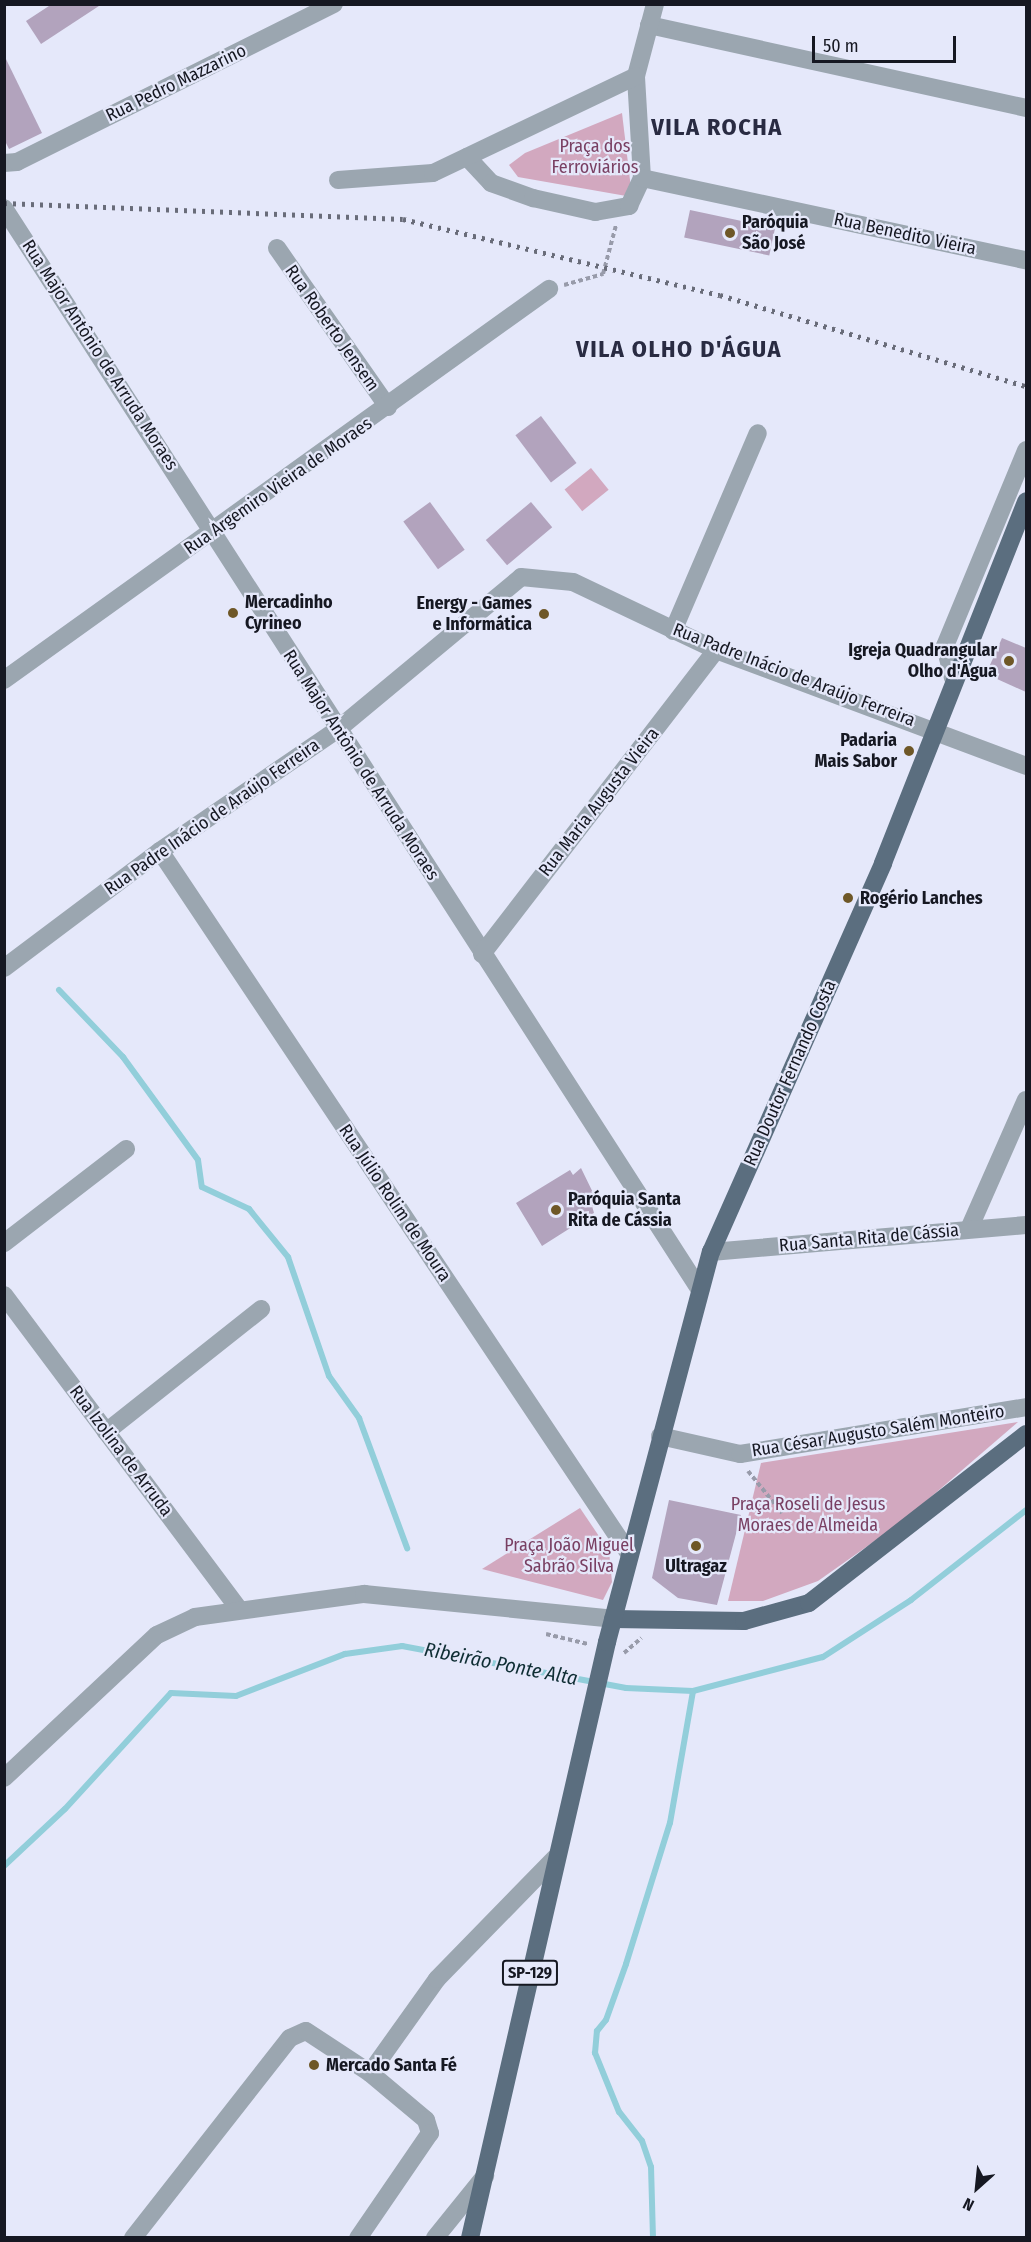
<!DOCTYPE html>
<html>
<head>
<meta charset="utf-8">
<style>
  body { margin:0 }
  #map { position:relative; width:1031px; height:2242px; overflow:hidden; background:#e5e8fa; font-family:"Fira Sans Condensed",sans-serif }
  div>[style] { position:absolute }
  .green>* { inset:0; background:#d2a8bf; transform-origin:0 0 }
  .stream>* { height:6px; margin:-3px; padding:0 3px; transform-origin:3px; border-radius:3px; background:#92ceda }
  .building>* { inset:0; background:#b2a3bd; transform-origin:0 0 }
  .path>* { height:4px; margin-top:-2px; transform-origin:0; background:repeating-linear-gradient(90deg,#989baa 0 4.5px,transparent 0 7.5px) }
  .minor>* { height:18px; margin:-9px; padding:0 9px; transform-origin:9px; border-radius:9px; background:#9ba6b0 }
  .major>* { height:18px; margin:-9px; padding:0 9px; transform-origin:9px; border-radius:9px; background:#5b6e7f }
  .rail>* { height:4.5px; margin-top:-2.25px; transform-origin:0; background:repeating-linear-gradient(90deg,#696c79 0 3px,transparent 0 9px) }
  .dots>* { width:16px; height:16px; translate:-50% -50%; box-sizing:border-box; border:3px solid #e5e8fa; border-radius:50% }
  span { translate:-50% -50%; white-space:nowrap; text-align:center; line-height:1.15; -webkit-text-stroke:4.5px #e5e8fa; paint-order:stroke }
  .shield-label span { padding:2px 4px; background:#e5e8fa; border:2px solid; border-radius:4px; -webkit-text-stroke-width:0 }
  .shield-label { font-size:16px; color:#161822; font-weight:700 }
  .street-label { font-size:18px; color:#161822 }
  .park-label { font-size:18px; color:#793f62 }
  .poi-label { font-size:18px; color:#161822; font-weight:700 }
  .left { translate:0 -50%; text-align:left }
  .right { translate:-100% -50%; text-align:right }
  .water-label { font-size:20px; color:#0f2e34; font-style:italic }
  .district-label { font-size:24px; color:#292b42; font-weight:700; letter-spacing:1.5px }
  .frame { position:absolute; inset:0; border:6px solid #161822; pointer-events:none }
  .north { position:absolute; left:947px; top:2158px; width:60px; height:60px; -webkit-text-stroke:4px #e5e8fa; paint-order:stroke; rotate:207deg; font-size:16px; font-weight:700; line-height:24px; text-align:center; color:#161822 }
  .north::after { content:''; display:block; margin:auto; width:21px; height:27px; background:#161822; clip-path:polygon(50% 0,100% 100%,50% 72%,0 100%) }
  .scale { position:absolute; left:812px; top:36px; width:144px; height:27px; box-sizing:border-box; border:3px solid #161822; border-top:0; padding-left:8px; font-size:18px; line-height:21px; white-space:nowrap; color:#161822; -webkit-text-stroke:4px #e5e8fa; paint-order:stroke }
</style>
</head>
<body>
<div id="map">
  <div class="green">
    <i style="clip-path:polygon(622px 113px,632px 197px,518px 177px,509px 165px,525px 153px)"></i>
    <i style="left:591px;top:468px;width:28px;height:34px;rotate:51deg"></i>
    <i style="clip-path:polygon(1018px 1422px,903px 1521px,818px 1581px,763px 1601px,728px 1601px,761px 1463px)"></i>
    <i style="clip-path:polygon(580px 1508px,609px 1551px,612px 1582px,603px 1600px,482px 1569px)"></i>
  </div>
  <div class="stream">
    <i style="left:59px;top:990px;width:93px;rotate:46.3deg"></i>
    <i style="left:123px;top:1057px;width:127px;rotate:53.9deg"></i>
    <i style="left:198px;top:1160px;width:27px;rotate:82deg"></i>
    <i style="left:202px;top:1187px;width:52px;rotate:25.1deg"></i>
    <i style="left:249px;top:1209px;width:62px;rotate:50.9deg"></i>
    <i style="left:288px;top:1257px;width:126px;rotate:71deg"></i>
    <i style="left:329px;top:1376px;width:52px;rotate:54.5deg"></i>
    <i style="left:359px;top:1418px;width:139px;rotate:69.7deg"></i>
    <i style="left:4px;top:1866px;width:83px;rotate:-43.1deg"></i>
    <i style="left:65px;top:1809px;width:157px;rotate:-47.6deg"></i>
    <i style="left:171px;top:1693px;width:65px;rotate:2.6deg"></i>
    <i style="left:236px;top:1696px;width:117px;rotate:-21.1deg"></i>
    <i style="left:345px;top:1654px;width:58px;rotate:-8deg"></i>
    <i style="left:402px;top:1646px;width:228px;rotate:10.6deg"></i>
    <i style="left:626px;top:1688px;width:67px;rotate:2.6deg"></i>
    <i style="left:693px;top:1691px;width:134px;rotate:-14.7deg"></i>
    <i style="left:823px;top:1657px;width:105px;rotate:-32.9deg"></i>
    <i style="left:911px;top:1600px;width:146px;rotate:-38deg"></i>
    <i style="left:653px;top:2238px;width:71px;rotate:-91.6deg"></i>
    <i style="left:651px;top:2167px;width:28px;rotate:-109deg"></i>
    <i style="left:642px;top:2141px;width:37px;rotate:-128deg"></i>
    <i style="left:619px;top:2112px;width:64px;rotate:-112.1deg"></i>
    <i style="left:595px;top:2053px;width:22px;rotate:-85deg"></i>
    <i style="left:597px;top:2031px;width:14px;rotate:-51deg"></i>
    <i style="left:606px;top:2020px;width:59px;rotate:-70.3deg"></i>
    <i style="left:626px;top:1964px;width:148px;rotate:-72.7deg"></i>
    <i style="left:670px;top:1823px;width:134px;rotate:-80.1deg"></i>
  </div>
  <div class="building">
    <i style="clip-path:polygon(52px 4px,102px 4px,41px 44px,26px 21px)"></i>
    <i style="clip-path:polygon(4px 55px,42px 133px,9px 149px,4px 139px)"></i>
    <i style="left:690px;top:210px;width:87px;height:28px;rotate:12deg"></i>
    <i style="left:541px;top:416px;width:59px;height:32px;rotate:53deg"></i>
    <i style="left:430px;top:502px;width:59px;height:33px;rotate:54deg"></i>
    <i style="left:531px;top:502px;width:33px;height:59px;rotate:50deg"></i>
    <i style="clip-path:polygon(1002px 638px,1026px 648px,1026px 692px,986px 674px)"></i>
    <i style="clip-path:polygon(581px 1168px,598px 1203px,592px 1206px,594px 1213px,542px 1246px,516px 1203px,570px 1170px,573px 1175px)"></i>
    <i style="clip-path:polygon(669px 1500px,741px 1515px,717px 1605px,678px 1598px,652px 1578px)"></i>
  </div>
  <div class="path">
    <i style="left:564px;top:285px;width:41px;rotate:-15.8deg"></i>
    <i style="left:603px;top:274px;width:51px;rotate:-75.1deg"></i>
    <i style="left:748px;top:1471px;width:54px;rotate:51deg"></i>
    <i style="left:546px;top:1634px;width:43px;rotate:13.4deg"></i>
    <i style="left:624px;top:1653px;width:23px;rotate:-41deg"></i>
  </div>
  <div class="minor">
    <i style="left:649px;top:25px;width:386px;rotate:12.4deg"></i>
    <i style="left:467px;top:157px;width:35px;rotate:47deg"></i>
    <i style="left:491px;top:183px;width:45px;rotate:19.7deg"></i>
    <i style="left:533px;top:198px;width:64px;rotate:12.7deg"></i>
    <i style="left:595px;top:212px;width:35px;rotate:-10deg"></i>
    <i style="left:629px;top:206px;width:31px;rotate:-65deg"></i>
    <i style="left:642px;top:178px;width:102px;rotate:-93.4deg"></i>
    <i style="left:636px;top:76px;width:74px;rotate:-75.2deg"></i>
    <i style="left:4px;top:163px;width:13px;rotate:-4deg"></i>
    <i style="left:17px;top:162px;width:354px;rotate:-26.5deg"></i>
    <i style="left:642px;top:178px;width:393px;rotate:12.1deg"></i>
    <i style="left:338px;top:180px;width:95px;rotate:-4.2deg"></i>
    <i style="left:433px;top:173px;width:225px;rotate:-25.5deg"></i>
    <i style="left:4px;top:208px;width:1287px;rotate:57.25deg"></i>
    <i style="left:277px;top:248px;width:194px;rotate:55.1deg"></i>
    <i style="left:673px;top:631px;width:215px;rotate:-66.8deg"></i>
    <i style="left:953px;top:678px;width:33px;rotate:-104deg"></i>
    <i style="left:945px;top:646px;width:212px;rotate:-67.5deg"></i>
    <i style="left:4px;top:680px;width:671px;rotate:-35.66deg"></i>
    <i style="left:160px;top:851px;width:846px;rotate:56.27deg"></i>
    <i style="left:482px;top:954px;width:384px;rotate:-52.4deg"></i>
    <i style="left:4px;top:968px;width:195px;rotate:-36.9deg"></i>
    <i style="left:160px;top:851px;width:214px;rotate:-34.4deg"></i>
    <i style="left:337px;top:730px;width:239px;rotate:-39.7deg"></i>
    <i style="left:521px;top:577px;width:52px;rotate:5.5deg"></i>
    <i style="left:573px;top:582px;width:158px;rotate:25.4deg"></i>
    <i style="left:716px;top:650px;width:331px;rotate:20.5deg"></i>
    <i style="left:969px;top:1229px;width:141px;rotate:-66.2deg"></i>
    <i style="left:4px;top:1243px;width:154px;rotate:-37.6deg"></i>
    <i style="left:711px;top:1252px;width:316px;rotate:-4.9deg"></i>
    <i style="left:4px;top:1295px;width:391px;rotate:53.2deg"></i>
    <i style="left:106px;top:1432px;width:198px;rotate:-38.4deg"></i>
    <i style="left:660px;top:1436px;width:82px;rotate:12.7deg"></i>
    <i style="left:740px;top:1454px;width:290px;rotate:-9.3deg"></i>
    <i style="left:4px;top:1778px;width:209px;rotate:-43.1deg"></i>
    <i style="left:157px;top:1635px;width:42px;rotate:-25.3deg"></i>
    <i style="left:195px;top:1617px;width:171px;rotate:-7.8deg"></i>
    <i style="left:364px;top:1594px;width:250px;rotate:5.7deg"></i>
    <i style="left:370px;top:2073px;width:115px;rotate:-54.5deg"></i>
    <i style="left:437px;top:1979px;width:169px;rotate:-45.7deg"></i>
    <i style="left:133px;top:2238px;width:254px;rotate:-51.9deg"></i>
    <i style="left:290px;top:2038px;width:17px;rotate:-24deg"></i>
    <i style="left:306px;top:2031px;width:77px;rotate:33.3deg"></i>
    <i style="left:370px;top:2073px;width:73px;rotate:40deg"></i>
    <i style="left:426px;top:2120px;width:14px;rotate:73deg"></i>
    <i style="left:430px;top:2133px;width:127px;rotate:124.4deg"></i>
    <i style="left:435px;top:2238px;width:80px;rotate:-51.1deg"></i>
  </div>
  <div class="major">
    <i style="left:613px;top:1619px;width:131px;rotate:0.9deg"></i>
    <i style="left:744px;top:1621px;width:67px;rotate:-15.5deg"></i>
    <i style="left:809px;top:1603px;width:275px;rotate:-37.9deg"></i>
    <i style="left:470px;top:2238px;width:612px;rotate:-77.05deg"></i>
    <i style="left:607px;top:1642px;width:404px;rotate:-75.1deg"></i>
    <i style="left:711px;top:1252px;width:425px;rotate:-66.1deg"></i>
    <i style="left:883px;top:863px;width:389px;rotate:-68.4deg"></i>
  </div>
  <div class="rail">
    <i style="left:4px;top:203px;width:399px;rotate:2.3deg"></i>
    <i style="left:403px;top:219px;width:326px;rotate:13.5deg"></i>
    <i style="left:720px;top:295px;width:319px;rotate:16.6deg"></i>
  </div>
  <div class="dots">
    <i style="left:730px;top:233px;background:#6e5727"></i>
    <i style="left:233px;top:613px;background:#6e5727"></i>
    <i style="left:544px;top:614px;background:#6e5727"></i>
    <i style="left:1009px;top:661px;background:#6e5727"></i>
    <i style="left:909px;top:751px;background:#6e5727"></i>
    <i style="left:848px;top:898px;background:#6e5727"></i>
    <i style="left:556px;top:1210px;background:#6e5727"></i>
    <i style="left:696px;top:1546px;background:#6e5727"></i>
    <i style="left:314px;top:2065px;background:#6e5727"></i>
  </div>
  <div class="shield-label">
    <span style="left:530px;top:1973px">SP-129</span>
  </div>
  <div class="street-label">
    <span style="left:176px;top:83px;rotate:-26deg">Rua Pedro Mazzarino</span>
    <span style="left:905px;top:234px;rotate:12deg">Rua Benedito Vieira</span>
    <span style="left:332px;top:328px;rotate:55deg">Rua Roberto Jensem</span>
    <span style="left:100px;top:355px;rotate:57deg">Rua Major Antônio de Arruda Moraes</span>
    <span style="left:278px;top:486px;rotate:-35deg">Rua Argemiro Vieira de Moraes</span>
    <span style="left:794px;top:675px;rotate:21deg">Rua Padre Inácio de Araújo Ferreira</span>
    <span style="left:361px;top:765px;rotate:57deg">Rua Major Antônio de Arruda Moraes</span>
    <span style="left:599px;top:802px;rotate:-52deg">Rua Maria Augusta Vieira</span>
    <span style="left:212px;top:817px;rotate:-35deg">Rua Padre Inácio de Araújo Ferreira</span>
    <span style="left:790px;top:1073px;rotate:-66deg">Rua Doutor Fernando Costa</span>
    <span style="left:395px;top:1203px;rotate:56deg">Rua Júlio Rolim de Moura</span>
    <span style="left:869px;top:1238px;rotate:-5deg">Rua Santa Rita de Cássia</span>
    <span style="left:878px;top:1431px;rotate:-9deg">Rua César Augusto Salém Monteiro</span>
    <span style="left:121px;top:1451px;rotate:53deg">Rua Izolina de Arruda</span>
  </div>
  <div class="park-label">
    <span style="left:595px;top:157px">Praça dos<br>Ferroviários</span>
    <span style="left:808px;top:1515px">Praça Roseli de Jesus<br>Moraes de Almeida</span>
    <span style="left:569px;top:1556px">Praça João Miguel<br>Sabrão Silva</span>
  </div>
  <div class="poi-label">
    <span class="left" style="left:742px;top:233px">Paróquia<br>São José</span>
    <span class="left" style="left:245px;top:613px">Mercadinho<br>Cyrineo</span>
    <span class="right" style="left:532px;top:614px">Energy - Games<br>e Informática</span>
    <span class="right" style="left:997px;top:661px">Igreja Quadrangular<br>Olho d'Água</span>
    <span class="right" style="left:897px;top:751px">Padaria<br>Mais Sabor</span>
    <span class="left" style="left:860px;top:898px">Rogério Lanches</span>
    <span class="left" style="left:568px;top:1210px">Paróquia Santa<br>Rita de Cássia</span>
    <span style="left:696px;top:1566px">Ultragaz</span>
    <span class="left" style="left:326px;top:2065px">Mercado Santa Fé</span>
  </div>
  <div class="water-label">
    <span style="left:501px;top:1664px;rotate:11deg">Ribeirão Ponte Alta</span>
  </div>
  <div class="district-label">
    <span style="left:717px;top:128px">VILA ROCHA</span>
    <span style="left:679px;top:350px">VILA OLHO D'ÁGUA</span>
  </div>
  <div class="frame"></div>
  <div class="north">N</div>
  <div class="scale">50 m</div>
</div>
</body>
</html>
